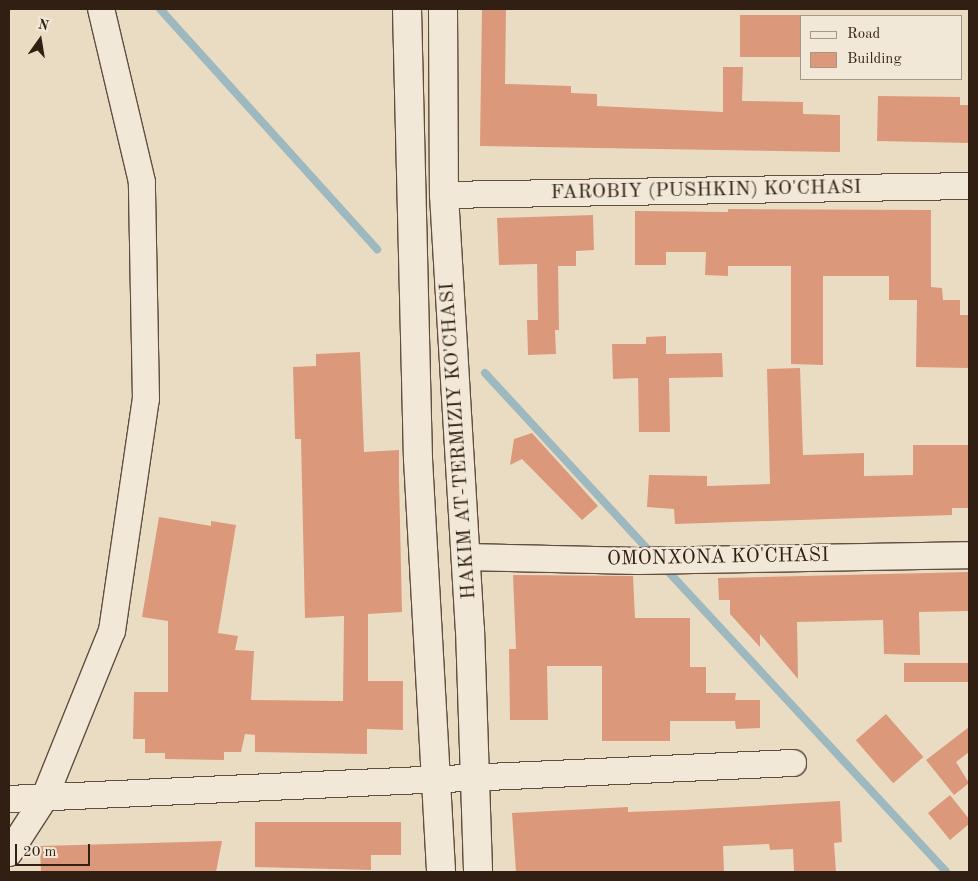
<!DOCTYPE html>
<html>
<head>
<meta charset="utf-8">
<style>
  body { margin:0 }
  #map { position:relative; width:978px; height:881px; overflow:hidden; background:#eadcc3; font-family:"Old Standard TT",serif }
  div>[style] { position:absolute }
  .stream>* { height:8px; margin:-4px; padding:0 4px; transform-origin:4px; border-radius:4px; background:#9eb8bf }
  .building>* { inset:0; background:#dc987b; transform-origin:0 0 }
  .roads { filter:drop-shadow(1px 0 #604e3f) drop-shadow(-1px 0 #604e3f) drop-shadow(0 1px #604e3f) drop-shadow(0 -1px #604e3f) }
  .minor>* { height:26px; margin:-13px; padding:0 13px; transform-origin:13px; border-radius:13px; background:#f1e8d8 }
  .secondary>* { height:28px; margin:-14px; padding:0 14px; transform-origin:14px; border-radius:14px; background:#f1e8d8 }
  span { translate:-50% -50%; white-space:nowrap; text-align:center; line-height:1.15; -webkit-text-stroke:5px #f1e8d8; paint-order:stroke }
  .street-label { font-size:20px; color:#321f13 }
  .frame { position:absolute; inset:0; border:10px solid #321f13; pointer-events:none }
  .legend { position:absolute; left:800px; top:15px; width:162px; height:65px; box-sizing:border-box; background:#f1e8d8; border:1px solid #a59889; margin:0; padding:6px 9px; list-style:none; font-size:15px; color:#321f13 }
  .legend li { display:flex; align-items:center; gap:10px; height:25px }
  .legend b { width:25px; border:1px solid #a59889 }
  .north { position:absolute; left:15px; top:15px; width:50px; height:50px; -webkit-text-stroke:4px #f1e8d8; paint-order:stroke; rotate:13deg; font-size:14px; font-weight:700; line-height:20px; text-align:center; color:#321f13 }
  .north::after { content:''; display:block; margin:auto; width:18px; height:22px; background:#321f13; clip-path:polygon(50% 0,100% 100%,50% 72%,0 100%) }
  .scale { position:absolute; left:15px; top:844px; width:75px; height:22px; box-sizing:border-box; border:2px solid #321f13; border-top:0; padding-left:6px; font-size:15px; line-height:18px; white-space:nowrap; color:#321f13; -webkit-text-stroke:4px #f1e8d8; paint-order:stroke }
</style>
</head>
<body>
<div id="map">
  <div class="stream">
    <i style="left:160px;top:9px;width:324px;rotate:47.9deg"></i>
    <i style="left:485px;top:373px;width:248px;rotate:47.3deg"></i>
    <i style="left:664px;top:567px;width:415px;rotate:47.2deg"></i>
  </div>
  <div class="building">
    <i style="clip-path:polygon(482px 9px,506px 9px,505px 84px,571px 86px,571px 93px,597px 94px,597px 106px,723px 112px,723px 67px,743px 67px,742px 101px,803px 102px,803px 114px,840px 115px,840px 152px,480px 146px)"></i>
    <i style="left:802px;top:15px;width:42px;height:62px;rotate:90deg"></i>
    <i style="clip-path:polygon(878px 96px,960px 97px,960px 105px,969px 105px,969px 143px,877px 141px)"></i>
    <i style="clip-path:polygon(728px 209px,931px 210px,931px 287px,942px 288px,943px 300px,960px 300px,960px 315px,969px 315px,969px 368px,916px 367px,917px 300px,889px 300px,889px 276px,823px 276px,823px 365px,791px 364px,791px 266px,728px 266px,728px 276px,705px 275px,706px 252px,666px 252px,666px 265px,635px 265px,635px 211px,728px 212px)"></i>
    <i style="clip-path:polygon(593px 215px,594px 250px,576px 251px,576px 266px,558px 266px,559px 330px,555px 330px,556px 354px,528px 355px,527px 320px,538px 320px,537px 264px,499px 265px,497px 218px)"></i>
    <i style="clip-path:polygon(666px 336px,666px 354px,722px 353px,723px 377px,669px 378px,670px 432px,639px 432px,638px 378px,613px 379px,612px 344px,646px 344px,646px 337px)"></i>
    <i style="clip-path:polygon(360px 352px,364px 452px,399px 450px,399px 479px,402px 612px,368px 614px,368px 681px,403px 681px,403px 730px,367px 729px,367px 754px,255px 752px,255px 735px,245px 734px,241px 752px,224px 752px,224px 760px,165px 759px,165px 753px,145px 753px,145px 739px,133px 739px,134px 692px,168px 692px,168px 621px,142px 617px,159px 517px,211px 526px,211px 521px,236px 525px,218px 633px,238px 636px,235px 650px,254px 651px,251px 700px,343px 701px,344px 616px,305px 618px,301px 439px,295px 439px,293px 367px,316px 366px,316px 354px)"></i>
    <i style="clip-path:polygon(800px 368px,803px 455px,864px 453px,864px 476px,913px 475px,913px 445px,969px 445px,969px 508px,952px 508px,952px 515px,675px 524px,674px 509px,647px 507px,649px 475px,707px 476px,707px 486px,770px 484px,767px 369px)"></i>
    <i style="clip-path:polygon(532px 433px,598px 506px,582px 520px,522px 459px,510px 465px,514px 439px)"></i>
    <i style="clip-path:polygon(969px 572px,969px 611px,919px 612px,920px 655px,884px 654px,883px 620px,797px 622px,798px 679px,760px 634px,760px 647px,730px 614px,730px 600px,719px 600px,718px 578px)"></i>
    <i style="clip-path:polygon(513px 575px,633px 576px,635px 618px,690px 618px,690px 667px,706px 667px,706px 693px,736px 693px,735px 700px,760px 700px,760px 728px,736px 729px,735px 721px,670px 721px,670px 741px,602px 741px,602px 666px,547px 666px,548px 720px,510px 720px,509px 649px,516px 649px)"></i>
    <i style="left:904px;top:663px;width:65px;height:19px"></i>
    <i style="left:886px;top:714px;width:57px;height:40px;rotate:49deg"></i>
    <i style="clip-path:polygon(969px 727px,969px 752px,956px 762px,969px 783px,954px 795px,926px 760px)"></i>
    <i style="clip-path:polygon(950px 795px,969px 819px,969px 824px,950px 840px,928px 813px)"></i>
    <i style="clip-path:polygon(840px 801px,842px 842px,834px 843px,836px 872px,794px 872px,793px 849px,770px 850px,769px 844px,723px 846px,724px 872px,516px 872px,512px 813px,628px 807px,628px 812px,684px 810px)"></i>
    <i style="clip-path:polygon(255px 822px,401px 822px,401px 855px,371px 855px,371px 870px,255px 867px)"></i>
    <i style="clip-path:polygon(222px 841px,216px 872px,41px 872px,40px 846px)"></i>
  </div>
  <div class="roads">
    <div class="minor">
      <i style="left:444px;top:195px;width:525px;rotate:-0.98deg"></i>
      <i style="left:466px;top:557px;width:172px;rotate:1.3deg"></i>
      <i style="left:638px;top:561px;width:331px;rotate:-1deg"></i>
      <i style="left:9px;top:799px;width:785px;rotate:-2.63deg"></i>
      <i style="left:9px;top:853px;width:64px;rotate:-57.1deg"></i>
      <i style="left:44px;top:799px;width:181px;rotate:-68deg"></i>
      <i style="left:112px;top:631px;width:234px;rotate:-81.7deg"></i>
      <i style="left:146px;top:399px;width:217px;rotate:-91.1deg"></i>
      <i style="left:142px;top:182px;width:178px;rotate:-103.3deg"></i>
    </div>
    <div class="secondary">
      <i style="left:407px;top:9px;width:450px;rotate:88.6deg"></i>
      <i style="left:418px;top:459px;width:414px;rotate:86.8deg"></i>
      <i style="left:443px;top:9px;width:186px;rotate:89.7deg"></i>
      <i style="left:444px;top:195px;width:435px;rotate:86.6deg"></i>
      <i style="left:470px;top:629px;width:243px;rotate:88.1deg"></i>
    </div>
  </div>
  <div class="street-label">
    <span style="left:706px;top:191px;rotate:-1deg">FAROBIY (PUSHKIN) KO'CHASI</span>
    <span style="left:459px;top:441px;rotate:-94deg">HAKIM AT-TERMIZIY KO'CHASI</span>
    <span style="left:718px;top:558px;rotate:-1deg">OMONXONA KO'CHASI</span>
  </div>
  <div class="frame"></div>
  <ul class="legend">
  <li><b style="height:6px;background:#f1e8d8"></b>Road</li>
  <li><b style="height:14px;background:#dc987b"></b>Building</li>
  </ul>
  <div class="north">N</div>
  <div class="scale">20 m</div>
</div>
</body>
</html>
